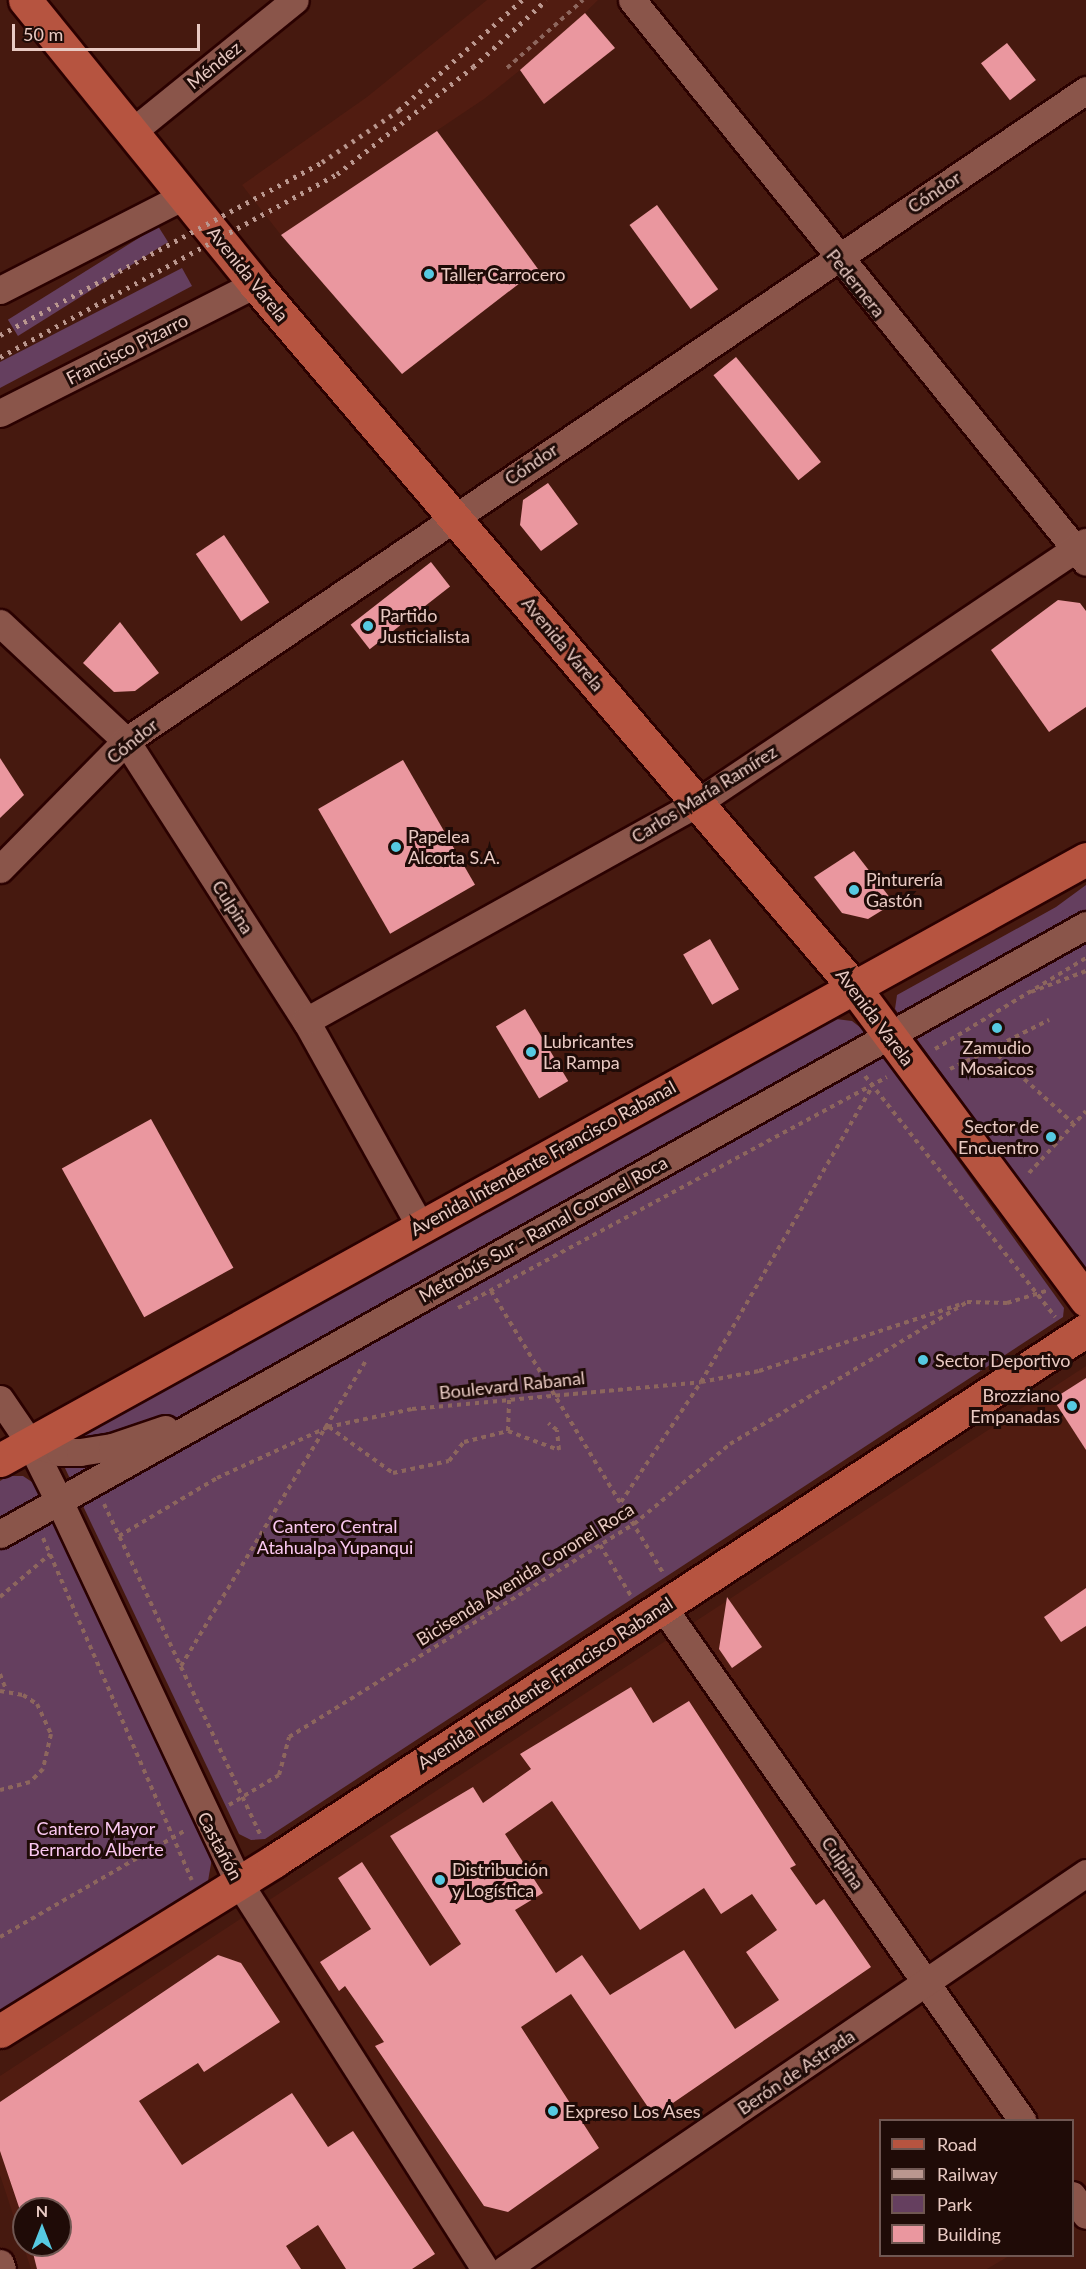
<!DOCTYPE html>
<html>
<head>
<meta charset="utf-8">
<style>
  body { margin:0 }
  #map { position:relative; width:1086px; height:2269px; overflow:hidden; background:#46190f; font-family:Lato,sans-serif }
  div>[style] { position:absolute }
  .built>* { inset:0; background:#511c11 }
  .green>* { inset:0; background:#653f5f; transform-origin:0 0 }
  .building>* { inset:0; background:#ea979f; transform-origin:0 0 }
  .path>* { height:4px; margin-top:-2px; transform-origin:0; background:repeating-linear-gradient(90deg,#8d665d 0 4.5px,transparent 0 9px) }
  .roads { filter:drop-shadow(2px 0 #2a0100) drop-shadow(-2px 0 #2a0100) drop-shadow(0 2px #2a0100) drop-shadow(0 -2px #2a0100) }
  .minor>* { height:27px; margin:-13.5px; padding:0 13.5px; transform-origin:13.5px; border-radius:13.5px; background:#8a554a }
  .major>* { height:33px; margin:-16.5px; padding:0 16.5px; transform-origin:16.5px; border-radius:16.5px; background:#b65440 }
  .rail>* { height:4.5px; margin-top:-2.25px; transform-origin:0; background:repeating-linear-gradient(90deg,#ba978f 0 3px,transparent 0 9px) }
  .dots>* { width:16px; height:16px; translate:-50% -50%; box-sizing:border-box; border:3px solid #1f0b07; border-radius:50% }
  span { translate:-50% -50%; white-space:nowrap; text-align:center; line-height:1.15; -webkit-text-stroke:6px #1f0b07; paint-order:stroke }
  .street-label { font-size:18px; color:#e9cac3 }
  .poi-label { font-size:18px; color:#e9cac3 }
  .left { translate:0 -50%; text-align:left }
  .right { translate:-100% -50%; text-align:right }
  .park-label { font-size:18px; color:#fbc8f1 }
  .legend { position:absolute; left:879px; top:2119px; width:195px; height:138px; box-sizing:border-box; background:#1f0b07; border:2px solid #705752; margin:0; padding:8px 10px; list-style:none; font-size:18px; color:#e9cac3 }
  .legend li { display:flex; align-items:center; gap:12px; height:30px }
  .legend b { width:30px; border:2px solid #705752 }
  .north { position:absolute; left:12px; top:2197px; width:60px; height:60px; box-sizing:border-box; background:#1f0b07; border:2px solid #705752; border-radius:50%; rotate:0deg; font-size:16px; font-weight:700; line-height:24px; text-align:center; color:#e9cac3 }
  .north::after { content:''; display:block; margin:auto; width:21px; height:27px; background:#56c9e1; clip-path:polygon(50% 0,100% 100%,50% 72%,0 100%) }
  .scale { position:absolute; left:12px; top:24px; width:188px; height:27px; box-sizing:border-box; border:3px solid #e9cac3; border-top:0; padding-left:8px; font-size:18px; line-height:21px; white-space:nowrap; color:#e9cac3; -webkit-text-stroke:4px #1f0b07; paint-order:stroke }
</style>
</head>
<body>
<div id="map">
  <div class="built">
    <i style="clip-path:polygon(487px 0,598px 0,553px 44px,484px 99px,281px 235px,242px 185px,367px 97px)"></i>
    <i style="clip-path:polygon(evenodd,1086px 1366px,1086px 2208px,1073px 2216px,1072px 2120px,880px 2120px,880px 2256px,1009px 2256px,987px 2269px,31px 2269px,0 2175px,0 2076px,1086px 1366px,24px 2209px,60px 2209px,60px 2245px,24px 2245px,24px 2209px)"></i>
  </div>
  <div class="green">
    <i style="left:158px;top:226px;width:19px;height:177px;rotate:58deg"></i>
    <i style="clip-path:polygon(182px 268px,192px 286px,0 388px,0 362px)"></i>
    <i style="clip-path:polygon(1086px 885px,1086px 1271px,895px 1009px,897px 995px,1056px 907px)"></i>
    <i style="clip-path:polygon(836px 1019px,852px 1021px,865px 1031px,1064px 1308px,1063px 1317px,265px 1839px,251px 1840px,239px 1834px,64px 1466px,68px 1448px,82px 1431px)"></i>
    <i style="clip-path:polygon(8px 1476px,23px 1476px,38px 1486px,212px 1858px,208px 1881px,0 2018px,0 1481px)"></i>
  </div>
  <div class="building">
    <i style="clip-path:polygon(585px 13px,615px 48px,544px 104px,520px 70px)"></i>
    <i style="left:1007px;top:43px;width:47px;height:33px;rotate:52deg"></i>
    <i style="clip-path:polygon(437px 131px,538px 269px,402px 374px,281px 235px)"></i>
    <i style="left:657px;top:205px;width:104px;height:34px;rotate:54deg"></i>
    <i style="left:736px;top:357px;width:135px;height:29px;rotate:51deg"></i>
    <i style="clip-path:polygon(548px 483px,578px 524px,541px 551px,520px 525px,523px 500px)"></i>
    <i style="left:224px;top:535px;width:81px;height:34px;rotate:56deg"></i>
    <i style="left:431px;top:562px;width:31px;height:102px;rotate:52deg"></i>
    <i style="clip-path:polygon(1058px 600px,1080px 603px,1086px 611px,1086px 707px,1049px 732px,991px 650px)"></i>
    <i style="clip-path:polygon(120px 622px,159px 673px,135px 691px,114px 692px,83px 663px)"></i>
    <i style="clip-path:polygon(0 758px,24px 795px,0 818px)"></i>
    <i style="left:403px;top:760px;width:144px;height:98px;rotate:60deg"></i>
    <i style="clip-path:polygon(854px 851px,894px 903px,868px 919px,842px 913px,814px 877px)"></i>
    <i style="left:710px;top:939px;width:58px;height:31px;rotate:60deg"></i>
    <i style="left:525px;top:1009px;width:84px;height:34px;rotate:59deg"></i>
    <i style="left:151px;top:1119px;width:170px;height:102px;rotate:61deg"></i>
    <i style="clip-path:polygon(1086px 1378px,1086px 1450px,1053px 1399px)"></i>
    <i style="clip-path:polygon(1086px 1588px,1086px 1626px,1061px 1642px,1044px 1617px)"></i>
    <i style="clip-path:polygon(727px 1597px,762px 1647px,732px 1668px,719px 1649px)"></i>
    <i style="clip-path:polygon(evenodd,631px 1687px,653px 1723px,689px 1701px,796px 1865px,790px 1868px,816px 1905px,824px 1899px,871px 1967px,654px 2116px,571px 1994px,521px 2027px,599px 2148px,508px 2212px,484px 2206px,375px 2046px,384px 2042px,345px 1986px,339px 1991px,320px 1962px,371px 1929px,338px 1878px,362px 1862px,430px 1966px,461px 1944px,390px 1836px,473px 1787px,483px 1803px,531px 1769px,520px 1754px,631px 1687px,552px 1801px,640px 1930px,704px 1888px,721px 1914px,752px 1894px,777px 1930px,746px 1952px,779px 2000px,735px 2029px,684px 1950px,610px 1995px,582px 1955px,556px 1973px,515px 1910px,543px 1893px,505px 1834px,552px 1801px)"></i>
    <i style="clip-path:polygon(218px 1955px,241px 1963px,280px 2022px,204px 2072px,198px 2063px,139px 2101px,182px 2165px,292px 2093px,328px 2147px,353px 2131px,435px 2254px,412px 2269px,346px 2269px,318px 2225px,286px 2246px,301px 2269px,37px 2269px,31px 2245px,60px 2245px,60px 2209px,24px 2209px,24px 2222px,0 2151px,0 2102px)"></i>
  </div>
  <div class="path">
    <i style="left:507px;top:68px;width:102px;rotate:-41.8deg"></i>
    <i style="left:1031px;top:992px;width:59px;rotate:-20.9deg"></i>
    <i style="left:935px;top:1049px;width:176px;rotate:-31.1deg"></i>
    <i style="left:991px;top:1049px;width:65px;rotate:-26.6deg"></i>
    <i style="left:950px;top:1069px;width:46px;rotate:-26deg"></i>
    <i style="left:991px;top:1049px;width:110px;rotate:42.1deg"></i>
    <i style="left:865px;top:1076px;width:307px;rotate:51.7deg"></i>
    <i style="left:1029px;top:1173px;width:84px;rotate:-47.4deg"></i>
    <i style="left:491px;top:1291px;width:332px;rotate:58.6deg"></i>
    <i style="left:458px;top:1308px;width:487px;rotate:-28.3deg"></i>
    <i style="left:329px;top:1427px;width:79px;rotate:35.7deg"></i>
    <i style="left:393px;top:1473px;width:57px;rotate:-12.1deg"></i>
    <i style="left:449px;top:1461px;width:24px;rotate:-52deg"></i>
    <i style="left:464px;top:1442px;width:45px;rotate:-14deg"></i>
    <i style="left:508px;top:1431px;width:31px;rotate:-88deg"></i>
    <i style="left:508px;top:1431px;width:54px;rotate:20.4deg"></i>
    <i style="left:559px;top:1450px;width:20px;rotate:-96deg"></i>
    <i style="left:557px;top:1430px;width:11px;rotate:-142deg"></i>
    <i style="left:621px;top:1502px;width:144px;rotate:-56.3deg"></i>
    <i style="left:701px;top:1382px;width:341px;rotate:-59.9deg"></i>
    <i style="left:104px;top:1504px;width:367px;rotate:64.7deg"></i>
    <i style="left:119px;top:1536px;width:114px;rotate:-30.6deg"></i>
    <i style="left:217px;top:1478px;width:122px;rotate:-24.7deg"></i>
    <i style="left:328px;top:1427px;width:86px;rotate:-12.1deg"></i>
    <i style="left:412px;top:1409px;width:290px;rotate:-5.3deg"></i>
    <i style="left:701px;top:1382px;width:59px;rotate:-10.7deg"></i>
    <i style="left:759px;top:1371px;width:211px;rotate:-18.3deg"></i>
    <i style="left:43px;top:1538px;width:373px;rotate:66.5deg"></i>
    <i style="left:600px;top:1545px;width:60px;rotate:58.7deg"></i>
    <i style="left:0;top:1597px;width:66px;rotate:-40.7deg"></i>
    <i style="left:181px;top:1666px;width:359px;rotate:-58.8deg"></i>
    <i style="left:0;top:1674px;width:17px;rotate:69deg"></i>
    <i style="left:0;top:1691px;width:23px;rotate:10deg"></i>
    <i style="left:23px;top:1695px;width:17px;rotate:33deg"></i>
    <i style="left:37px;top:1704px;width:33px;rotate:65deg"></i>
    <i style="left:51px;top:1734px;width:36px;rotate:103deg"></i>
    <i style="left:43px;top:1769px;width:18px;rotate:135deg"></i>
    <i style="left:30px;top:1782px;width:31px;rotate:165deg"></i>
    <i style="left:229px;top:1805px;width:58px;rotate:-31deg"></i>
    <i style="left:279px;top:1775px;width:39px;rotate:-75deg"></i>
    <i style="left:289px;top:1737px;width:405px;rotate:-31.7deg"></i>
    <i style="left:634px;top:1524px;width:125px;rotate:-39.8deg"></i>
    <i style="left:730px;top:1444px;width:276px;rotate:-30.9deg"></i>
    <i style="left:967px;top:1302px;width:40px;rotate:1.4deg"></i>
    <i style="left:1007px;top:1303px;width:41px;rotate:-17.1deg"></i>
    <i style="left:0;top:1937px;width:215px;rotate:-29.9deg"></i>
  </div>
  <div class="roads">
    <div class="minor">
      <i style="left:632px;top:0;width:722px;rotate:51.07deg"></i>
      <i style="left:133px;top:131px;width:208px;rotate:-39deg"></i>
      <i style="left:0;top:290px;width:207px;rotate:-27.1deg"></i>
      <i style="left:0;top:413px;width:286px;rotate:-26.8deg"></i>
      <i style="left:0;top:623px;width:173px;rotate:43.1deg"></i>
      <i style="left:126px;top:741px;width:333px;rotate:57.3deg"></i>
      <i style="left:306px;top:1021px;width:235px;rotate:60.9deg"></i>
      <i style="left:0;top:869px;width:180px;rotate:-45.5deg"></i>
      <i style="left:126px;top:741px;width:1160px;rotate:-34.14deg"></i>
      <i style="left:306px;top:1021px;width:448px;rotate:-29.1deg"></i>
      <i style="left:697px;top:803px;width:468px;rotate:-33.9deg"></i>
      <i style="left:0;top:1399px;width:53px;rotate:55.7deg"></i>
      <i style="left:30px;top:1443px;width:67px;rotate:63.4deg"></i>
      <i style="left:60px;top:1503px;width:420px;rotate:64.8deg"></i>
      <i style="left:239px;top:1883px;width:458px;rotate:57.5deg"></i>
      <i style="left:30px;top:1443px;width:31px;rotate:17deg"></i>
      <i style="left:60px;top:1452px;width:20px"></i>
      <i style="left:80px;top:1452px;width:32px;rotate:-9deg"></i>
      <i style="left:112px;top:1447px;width:56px;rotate:-18.8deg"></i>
      <i style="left:0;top:1534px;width:1245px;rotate:-29.28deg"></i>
      <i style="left:662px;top:1606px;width:628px;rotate:54.99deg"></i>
      <i style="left:1072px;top:2195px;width:24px;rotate:55deg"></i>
      <i style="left:0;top:2263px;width:6px;rotate:72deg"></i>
      <i style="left:505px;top:2269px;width:703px;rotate:-34.28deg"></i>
    </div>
    <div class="major">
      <i style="left:25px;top:0;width:365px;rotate:51deg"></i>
      <i style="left:255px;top:284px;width:922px;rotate:49.57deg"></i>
      <i style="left:853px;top:986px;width:391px;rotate:53.4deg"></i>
      <i style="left:0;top:1460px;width:1241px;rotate:-28.96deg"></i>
      <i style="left:0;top:2031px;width:322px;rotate:-31.8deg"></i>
      <i style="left:274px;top:1861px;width:970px;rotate:-33.18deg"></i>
    </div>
  </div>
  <div class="rail">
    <i style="left:0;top:335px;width:366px;rotate:-28.2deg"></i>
    <i style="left:322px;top:162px;width:93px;rotate:-34deg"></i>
    <i style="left:399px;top:110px;width:165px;rotate:-41.8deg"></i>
    <i style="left:0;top:357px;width:383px;rotate:-28.5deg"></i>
    <i style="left:337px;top:174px;width:173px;rotate:-38.2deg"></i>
    <i style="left:473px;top:67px;width:99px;rotate:-42.5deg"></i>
  </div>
  <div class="dots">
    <i style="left:429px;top:274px;background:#56c9e1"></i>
    <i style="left:368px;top:626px;background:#56c9e1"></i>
    <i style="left:396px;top:847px;background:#56c9e1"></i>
    <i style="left:854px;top:890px;background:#56c9e1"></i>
    <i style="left:997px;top:1028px;background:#56c9e1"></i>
    <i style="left:531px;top:1052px;background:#56c9e1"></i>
    <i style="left:1051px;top:1137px;background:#56c9e1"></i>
    <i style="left:923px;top:1360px;background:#56c9e1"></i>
    <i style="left:1072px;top:1406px;background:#56c9e1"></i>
    <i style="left:440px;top:1880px;background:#56c9e1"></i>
    <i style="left:553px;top:2111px;background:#56c9e1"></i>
  </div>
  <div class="street-label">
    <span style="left:214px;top:65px;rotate:-39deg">Méndez</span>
    <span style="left:934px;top:192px;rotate:-34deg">Cóndor</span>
    <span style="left:248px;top:274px;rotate:51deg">Avenida Varela</span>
    <span style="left:856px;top:283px;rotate:51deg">Pedernera</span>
    <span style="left:127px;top:349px;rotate:-27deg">Francisco Pizarro</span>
    <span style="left:531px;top:464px;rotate:-34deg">Cóndor</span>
    <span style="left:563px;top:644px;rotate:50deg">Avenida Varela</span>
    <span style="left:132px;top:741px;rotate:-39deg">Cóndor</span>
    <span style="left:704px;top:794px;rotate:-32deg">Carlos María Ramírez</span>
    <span style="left:233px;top:907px;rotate:57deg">Culpina</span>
    <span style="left:875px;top:1017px;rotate:53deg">Avenida Varela</span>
    <span style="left:543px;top:1158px;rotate:-29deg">Avenida Intendente Francisco Rabanal</span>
    <span style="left:543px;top:1229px;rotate:-29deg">Metrobús Sur - Ramal Coronel Roca</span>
    <span style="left:512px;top:1385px;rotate:-6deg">Boulevard Rabanal</span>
    <span style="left:525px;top:1574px;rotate:-32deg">Bicisenda Avenida Coronel Roca</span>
    <span style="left:545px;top:1683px;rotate:-33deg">Avenida Intendente Francisco Rabanal</span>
    <span style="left:220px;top:1846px;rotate:62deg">Castañón</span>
    <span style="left:843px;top:1863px;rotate:55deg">Culpina</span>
    <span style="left:796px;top:2072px;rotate:-34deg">Berón de Astrada</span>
  </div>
  <div class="poi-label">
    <span class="left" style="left:441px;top:274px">Taller Carrocero</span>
    <span class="left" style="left:380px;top:626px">Partido<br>Justicialista</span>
    <span class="left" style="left:408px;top:847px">Papelea<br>Alcorta S.A.</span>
    <span class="left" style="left:866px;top:890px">Pinturería<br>Gastón</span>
    <span class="left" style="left:543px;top:1052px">Lubricantes<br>La Rampa</span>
    <span style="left:997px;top:1058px">Zamudio<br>Mosaicos</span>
    <span class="right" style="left:1039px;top:1137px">Sector de<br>Encuentro</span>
    <span class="left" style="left:935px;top:1360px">Sector Deportivo</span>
    <span class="right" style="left:1060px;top:1406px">Brozziano<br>Empanadas</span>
    <span class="left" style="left:452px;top:1880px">Distribución<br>y Logística</span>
    <span class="left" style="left:565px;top:2111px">Expreso Los Ases</span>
  </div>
  <div class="park-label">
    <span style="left:335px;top:1537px">Cantero Central<br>Atahualpa Yupanqui</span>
    <span style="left:96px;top:1839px">Cantero Mayor<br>Bernardo Alberte</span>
  </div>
  <ul class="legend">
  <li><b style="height:8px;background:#b65440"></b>Road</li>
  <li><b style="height:8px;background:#ba978f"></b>Railway</li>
  <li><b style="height:16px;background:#653f5f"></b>Park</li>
  <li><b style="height:16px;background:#ea979f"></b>Building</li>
  </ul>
  <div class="north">N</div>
  <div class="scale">50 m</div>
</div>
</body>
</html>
